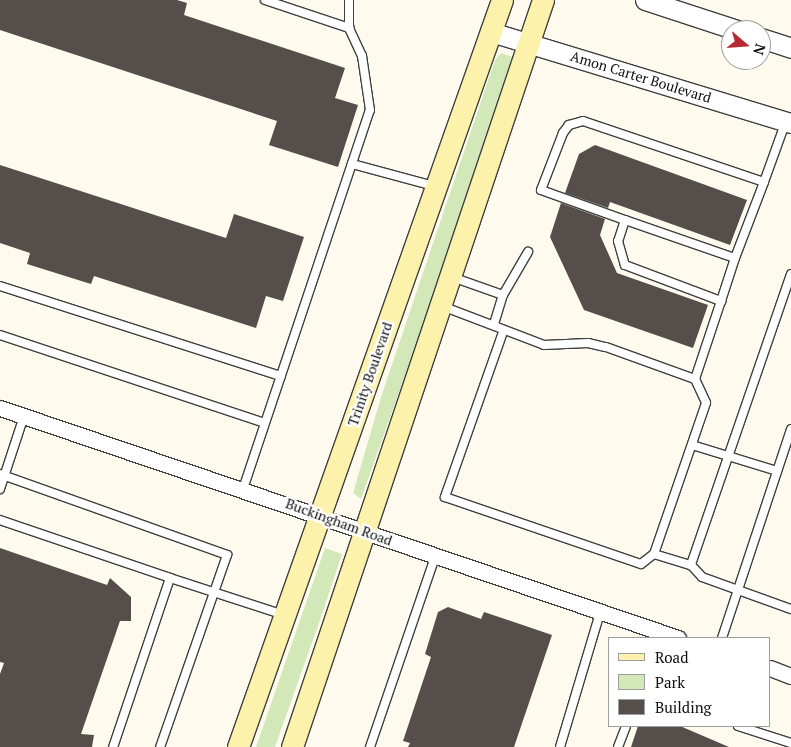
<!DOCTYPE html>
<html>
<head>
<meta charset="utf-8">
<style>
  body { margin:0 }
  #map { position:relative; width:791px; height:747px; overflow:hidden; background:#fefbee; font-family:"PT Serif",serif }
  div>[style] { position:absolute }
  .green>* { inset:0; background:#d2e8b9 }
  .building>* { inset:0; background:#554e4a }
  .roads { filter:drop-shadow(1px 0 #404040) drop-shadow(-1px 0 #404040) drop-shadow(0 1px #404040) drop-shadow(0 -1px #404040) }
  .service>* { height:8px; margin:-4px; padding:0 4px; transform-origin:4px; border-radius:4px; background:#fff }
  .minor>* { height:15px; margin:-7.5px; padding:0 7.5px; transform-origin:7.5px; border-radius:7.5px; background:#fff }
  .tertiary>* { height:19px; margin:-9.5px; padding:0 9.5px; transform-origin:9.5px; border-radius:9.5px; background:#fff }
  .secondary>* { height:21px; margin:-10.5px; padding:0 10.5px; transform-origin:10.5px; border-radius:10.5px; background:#fcf2ab }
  span { translate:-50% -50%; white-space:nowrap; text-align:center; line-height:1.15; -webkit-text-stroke:5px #fff; paint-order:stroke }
  .street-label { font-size:14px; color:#0d0d0d }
  .legend { position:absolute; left:608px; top:637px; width:162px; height:90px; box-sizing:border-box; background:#fff; border:1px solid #9e9e9e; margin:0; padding:6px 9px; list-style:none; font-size:15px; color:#0d0d0d }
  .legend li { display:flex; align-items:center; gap:10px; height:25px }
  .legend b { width:25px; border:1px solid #9e9e9e }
  .north { position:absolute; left:721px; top:20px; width:50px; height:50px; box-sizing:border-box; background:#fff; border:1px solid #9e9e9e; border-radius:50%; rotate:108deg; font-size:14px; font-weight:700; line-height:20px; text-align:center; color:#0d0d0d }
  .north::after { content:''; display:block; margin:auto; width:18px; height:22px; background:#b82a33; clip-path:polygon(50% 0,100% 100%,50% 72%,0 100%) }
</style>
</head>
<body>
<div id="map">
  <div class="green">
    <i style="clip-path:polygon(501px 53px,518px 59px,361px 499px,353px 493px,382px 394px,495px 60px)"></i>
    <i style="clip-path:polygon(325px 548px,342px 554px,320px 620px,275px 747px,256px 747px)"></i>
  </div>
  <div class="building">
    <i style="clip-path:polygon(0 0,177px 0,187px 3px,184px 15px,345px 68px,335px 98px,358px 105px,338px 167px,269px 145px,277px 121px,0 30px)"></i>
    <i style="clip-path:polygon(595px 145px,747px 200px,730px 245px,610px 202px,608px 208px,565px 193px,579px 154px)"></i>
    <i style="clip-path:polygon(0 165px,226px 238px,234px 214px,304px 237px,283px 301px,266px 296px,256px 328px,94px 276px,91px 284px,27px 264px,30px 253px,0 243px)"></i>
    <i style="clip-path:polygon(561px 203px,605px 219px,600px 235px,617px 273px,708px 305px,693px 348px,584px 310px,550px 237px)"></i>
    <i style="clip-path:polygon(0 548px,107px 585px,110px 578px,131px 597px,131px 621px,120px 621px,81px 734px,94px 735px,92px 747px,0 747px,0 674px,4px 663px,0 662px)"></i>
    <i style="clip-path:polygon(448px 607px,481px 619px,484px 612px,552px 635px,514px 747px,408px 747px,410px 743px,403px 741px,431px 657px,425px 654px,438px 612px)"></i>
    <i style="clip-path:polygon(638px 726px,680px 726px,729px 747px,631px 747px)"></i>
  </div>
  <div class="roads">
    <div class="service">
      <i style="left:265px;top:0;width:89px;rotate:18.4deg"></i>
      <i style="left:352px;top:164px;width:85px;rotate:15deg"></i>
      <i style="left:764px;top:182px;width:191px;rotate:-161.4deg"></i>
      <i style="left:583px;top:121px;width:15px;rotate:164deg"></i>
      <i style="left:569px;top:125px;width:10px;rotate:127deg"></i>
      <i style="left:563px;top:133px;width:61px;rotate:111.1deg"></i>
      <i style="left:541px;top:190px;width:89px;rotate:19.7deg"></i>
      <i style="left:625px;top:220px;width:22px;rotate:108deg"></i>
      <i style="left:618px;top:241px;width:25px;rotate:74deg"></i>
      <i style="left:625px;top:265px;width:103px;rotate:20.6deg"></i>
      <i style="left:721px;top:301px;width:45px;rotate:-72deg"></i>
      <i style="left:735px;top:258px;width:81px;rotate:-69.1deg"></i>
      <i style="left:764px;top:182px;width:65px;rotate:-70.2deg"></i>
      <i style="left:625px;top:220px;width:116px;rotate:19.1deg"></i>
      <i style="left:791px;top:274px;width:308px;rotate:109deg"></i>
      <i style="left:691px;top:565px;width:16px;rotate:47deg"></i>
      <i style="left:702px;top:577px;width:95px;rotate:19.8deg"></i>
      <i style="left:452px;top:277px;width:54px;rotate:19.4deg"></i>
      <i style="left:0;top:286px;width:295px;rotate:17.8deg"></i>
      <i style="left:442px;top:306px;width:109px;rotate:20.9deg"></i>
      <i style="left:544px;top:345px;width:44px;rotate:-2.6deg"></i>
      <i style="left:588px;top:343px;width:18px;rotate:13deg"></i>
      <i style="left:606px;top:347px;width:95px;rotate:19.8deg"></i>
      <i style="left:695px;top:379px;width:26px;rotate:65deg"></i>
      <i style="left:706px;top:403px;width:160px;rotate:109deg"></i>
      <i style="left:654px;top:554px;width:39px;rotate:17deg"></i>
      <i style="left:494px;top:324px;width:30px;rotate:-73deg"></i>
      <i style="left:503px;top:295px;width:50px;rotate:-59.8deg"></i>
      <i style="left:503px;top:332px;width:175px;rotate:109.4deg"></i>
      <i style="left:445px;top:497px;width:207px;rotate:18.9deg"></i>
      <i style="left:641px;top:564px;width:16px;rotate:-38deg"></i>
      <i style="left:0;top:335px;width:279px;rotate:18.4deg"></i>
      <i style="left:695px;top:379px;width:82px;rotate:-71.6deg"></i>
      <i style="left:692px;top:445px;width:89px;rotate:17deg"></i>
      <i style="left:0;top:474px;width:241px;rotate:19.6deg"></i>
      <i style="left:227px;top:555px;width:203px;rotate:109.2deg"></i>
      <i style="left:0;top:489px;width:77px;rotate:-71.8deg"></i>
      <i style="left:243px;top:489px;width:400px;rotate:-71.5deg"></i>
      <i style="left:370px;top:110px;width:55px;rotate:-98.4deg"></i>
      <i style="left:362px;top:56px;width:31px;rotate:-115deg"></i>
      <i style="left:349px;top:28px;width:28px;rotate:-90deg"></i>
      <i style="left:0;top:520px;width:180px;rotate:18.8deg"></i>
      <i style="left:170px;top:578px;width:178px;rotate:108.6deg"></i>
      <i style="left:170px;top:578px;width:120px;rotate:18deg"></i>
      <i style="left:722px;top:638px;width:220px;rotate:-71.7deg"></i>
      <i style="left:738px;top:726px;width:56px;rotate:17.8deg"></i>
      <i style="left:370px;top:747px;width:201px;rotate:-71.1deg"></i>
      <i style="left:560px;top:747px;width:140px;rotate:-73.4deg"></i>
      <i style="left:618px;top:747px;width:22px;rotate:-69deg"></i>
    </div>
    <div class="minor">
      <i style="left:0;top:408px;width:716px;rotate:18.74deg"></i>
      <i style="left:770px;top:668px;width:22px;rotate:21deg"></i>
    </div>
    <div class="tertiary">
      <i style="left:645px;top:0;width:97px;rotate:18.1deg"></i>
      <i style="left:491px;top:32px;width:313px;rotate:16.9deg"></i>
      <i style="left:761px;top:38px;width:32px;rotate:18deg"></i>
    </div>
    <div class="secondary">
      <i style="left:238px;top:747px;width:792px;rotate:-70.54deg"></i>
      <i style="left:292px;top:747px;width:788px;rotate:-71.43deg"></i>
    </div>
  </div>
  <div class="street-label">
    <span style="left:641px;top:77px;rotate:17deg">Amon Carter Boulevard</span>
    <span style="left:370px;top:374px;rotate:-71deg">Trinity Boulevard</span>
    <span style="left:339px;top:522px;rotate:20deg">Buckingham Road</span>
  </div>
  <ul class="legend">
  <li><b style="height:6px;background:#fcf2ab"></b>Road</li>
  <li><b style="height:14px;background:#d2e8b9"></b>Park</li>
  <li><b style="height:14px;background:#554e4a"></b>Building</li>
  </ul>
  <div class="north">N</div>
</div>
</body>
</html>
